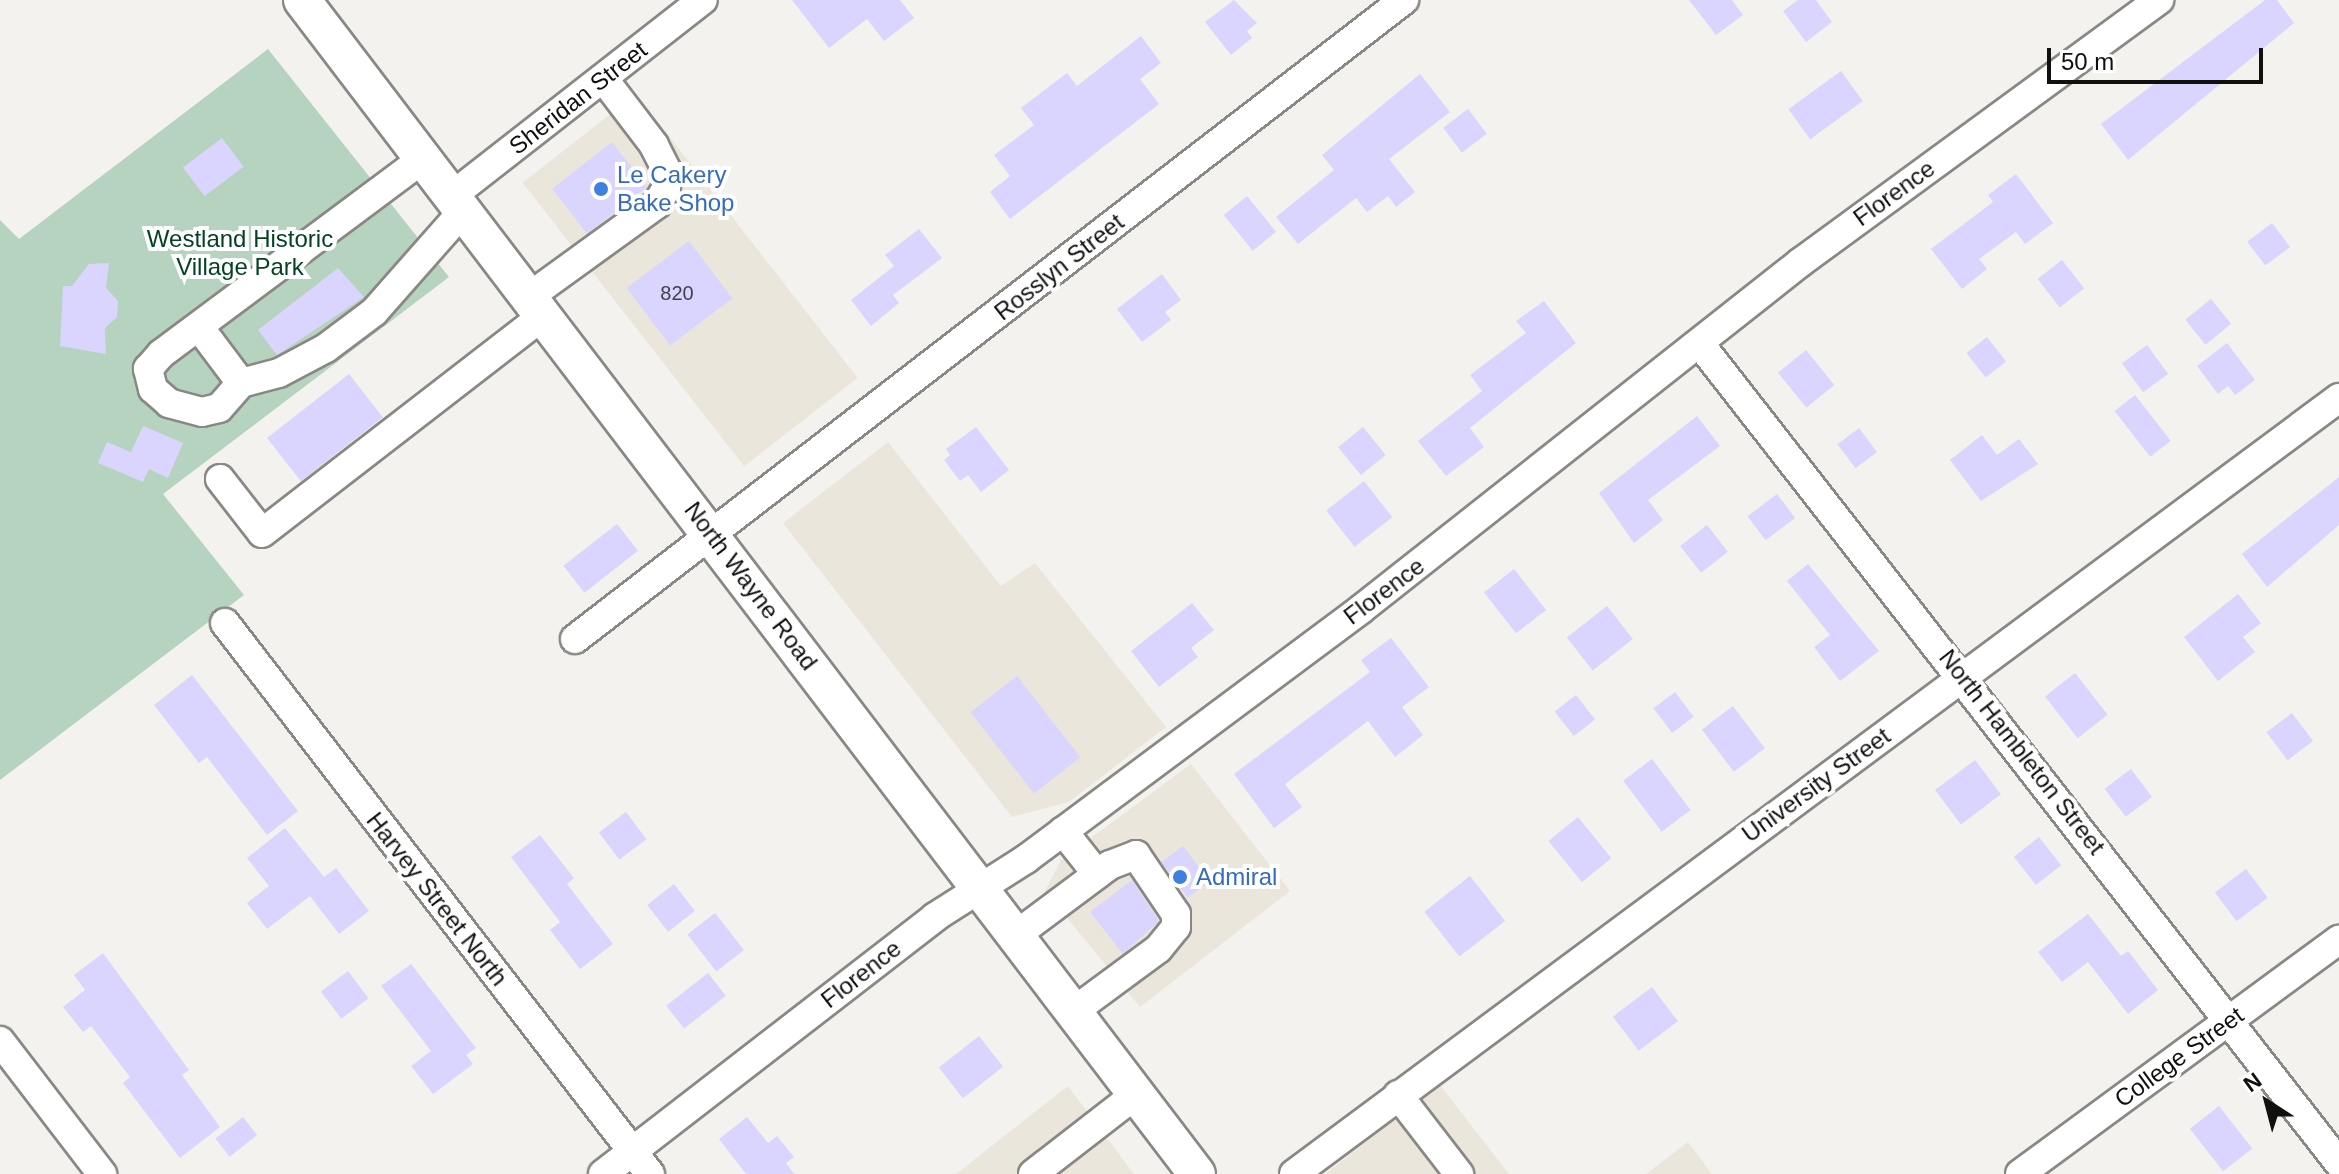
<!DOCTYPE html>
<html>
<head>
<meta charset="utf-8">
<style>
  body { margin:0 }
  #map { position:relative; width:2339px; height:1174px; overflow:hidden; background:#f3f2ee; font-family:Arial,sans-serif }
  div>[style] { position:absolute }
  .built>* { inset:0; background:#eae6db; transform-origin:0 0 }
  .green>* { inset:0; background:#b5d3be }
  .building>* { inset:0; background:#dad5fe; transform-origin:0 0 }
  .roads { filter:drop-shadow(2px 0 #898884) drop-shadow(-2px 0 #898884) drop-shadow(0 2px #898884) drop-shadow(0 -2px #898884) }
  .minor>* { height:28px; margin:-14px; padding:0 14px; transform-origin:14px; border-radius:14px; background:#fff }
  .major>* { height:36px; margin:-18px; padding:0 18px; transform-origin:18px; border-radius:18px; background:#fff }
  .dots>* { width:22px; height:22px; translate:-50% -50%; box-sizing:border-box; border:4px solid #fff; border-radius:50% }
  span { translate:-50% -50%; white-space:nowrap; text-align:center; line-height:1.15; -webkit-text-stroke:8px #fff; paint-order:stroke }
  .number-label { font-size:20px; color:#42414b }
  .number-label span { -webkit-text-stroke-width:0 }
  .street-label { font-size:24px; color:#10100f }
  .shop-label { font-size:24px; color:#366cbe }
  .left { translate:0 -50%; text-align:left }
  .park-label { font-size:24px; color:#034324 }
  .north { position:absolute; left:2227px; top:1062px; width:80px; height:80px; -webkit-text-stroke:6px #fff; paint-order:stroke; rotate:324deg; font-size:22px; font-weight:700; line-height:32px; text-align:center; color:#10100f }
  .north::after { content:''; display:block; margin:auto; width:28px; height:36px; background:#10100f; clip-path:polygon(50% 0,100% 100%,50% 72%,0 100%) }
  .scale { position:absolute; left:2047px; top:48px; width:216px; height:36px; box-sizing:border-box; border:4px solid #10100f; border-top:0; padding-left:10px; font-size:24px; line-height:28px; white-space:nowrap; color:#10100f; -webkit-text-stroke:6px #fff; paint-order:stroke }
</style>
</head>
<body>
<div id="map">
  <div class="built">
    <i style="left:636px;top:94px;width:360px;height:144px;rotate:52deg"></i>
    <i style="clip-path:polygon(888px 442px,1001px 586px,1035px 563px,1166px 727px,1069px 802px,1012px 817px,783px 523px)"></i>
    <i style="clip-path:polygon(1191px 764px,1290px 891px,1140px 1007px,1045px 891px,1061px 860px)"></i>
    <i style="clip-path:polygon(1440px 1085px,1509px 1174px,1325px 1174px)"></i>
    <i style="clip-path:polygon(1068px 1086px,1134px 1174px,956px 1174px)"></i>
    <i style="clip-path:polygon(1688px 1142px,1712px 1174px,1646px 1174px)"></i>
  </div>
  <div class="green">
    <i style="clip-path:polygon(268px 49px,449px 277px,163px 494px,244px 595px,0 780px,0 220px,19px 239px)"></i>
  </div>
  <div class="building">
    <i style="clip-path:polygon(792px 0,900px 0,914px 18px,884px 41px,867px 19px,829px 48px)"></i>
    <i style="clip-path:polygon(1234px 0,1257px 23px,1247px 31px,1252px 38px,1231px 55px,1205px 22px)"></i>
    <i style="clip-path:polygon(1689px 0,1732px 0,1743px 15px,1716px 35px)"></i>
    <i style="clip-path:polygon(1798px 0,1816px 0,1832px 22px,1806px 42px,1783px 11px)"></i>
    <i style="clip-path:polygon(2265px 0,2277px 0,2294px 23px,2128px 160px,2101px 124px)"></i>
    <i style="clip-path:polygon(1141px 36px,1161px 63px,1140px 79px,1159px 104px,1010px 219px,990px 192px,1010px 176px,994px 155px,1034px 125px,1021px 108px,1067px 73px,1077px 86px)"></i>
    <i style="left:1841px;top:71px;width:37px;height:65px;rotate:54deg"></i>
    <i style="clip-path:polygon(1420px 74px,1450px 112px,1389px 159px,1415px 192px,1396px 207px,1388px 196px,1367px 212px,1356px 198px,1298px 244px,1276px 217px,1334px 170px,1322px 155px)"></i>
    <i style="left:1468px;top:109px;width:31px;height:31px;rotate:53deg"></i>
    <i style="left:222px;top:138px;width:36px;height:49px;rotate:53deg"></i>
    <i style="left:612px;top:142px;width:57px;height:76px;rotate:52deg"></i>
    <i style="clip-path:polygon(2016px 174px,2053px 223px,2025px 244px,2016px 232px,1979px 259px,1987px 269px,1962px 289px,1931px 249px,1993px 202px,1988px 195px)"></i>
    <i style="left:1247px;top:196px;width:46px;height:30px;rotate:51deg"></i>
    <i style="left:2272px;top:223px;width:30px;height:31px;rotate:53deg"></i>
    <i style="clip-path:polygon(919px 229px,942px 258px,893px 295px,899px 303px,871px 326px,851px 300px,894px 266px,885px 255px)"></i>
    <i style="left:689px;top:241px;width:72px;height:78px;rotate:53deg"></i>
    <i style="left:2062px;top:260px;width:36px;height:31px;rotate:52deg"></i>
    <i style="clip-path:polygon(109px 263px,106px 288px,118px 301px,117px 317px,105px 328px,106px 354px,60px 346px,63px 286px,72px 286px,89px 264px)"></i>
    <i style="clip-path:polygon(338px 268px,364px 297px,277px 355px,258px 330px)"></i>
    <i style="clip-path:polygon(1162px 274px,1181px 300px,1165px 312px,1171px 320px,1142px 342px,1117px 309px)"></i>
    <i style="left:2211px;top:299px;width:32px;height:33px;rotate:51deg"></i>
    <i style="clip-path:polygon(1544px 301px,1576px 343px,1470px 428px,1484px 447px,1446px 476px,1418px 441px,1482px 391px,1470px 375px,1526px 333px,1516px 321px)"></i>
    <i style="left:1987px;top:337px;width:31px;height:26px;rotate:52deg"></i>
    <i style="clip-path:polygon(2227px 343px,2255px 380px,2235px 395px,2228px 386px,2218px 394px,2197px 366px)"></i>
    <i style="left:2147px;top:345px;width:36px;height:31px;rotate:54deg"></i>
    <i style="left:1806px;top:350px;width:45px;height:36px;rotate:51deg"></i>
    <i style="left:349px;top:374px;width:55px;height:104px;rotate:52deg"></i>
    <i style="left:2135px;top:395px;width:58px;height:26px;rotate:52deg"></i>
    <i style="clip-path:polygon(1697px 416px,1720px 446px,1648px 500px,1663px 520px,1634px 543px,1599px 493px)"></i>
    <i style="clip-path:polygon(143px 426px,183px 443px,168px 478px,149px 469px,143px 482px,98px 463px,107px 442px,131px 452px)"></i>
    <i style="clip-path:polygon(976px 427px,1009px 470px,981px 492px,968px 475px,960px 481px,944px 460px,950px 455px,946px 449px)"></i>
    <i style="left:1363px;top:427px;width:36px;height:32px;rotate:51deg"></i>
    <i style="left:1859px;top:428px;width:30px;height:27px;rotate:53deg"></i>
    <i style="clip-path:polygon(1982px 435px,1997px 455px,2019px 439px,2038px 464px,1981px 501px,1950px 460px)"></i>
    <i style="clip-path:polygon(2339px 477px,2339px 525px,2267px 587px,2242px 554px)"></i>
    <i style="left:1364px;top:481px;width:46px;height:48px;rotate:52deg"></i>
    <i style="left:1777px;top:494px;width:30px;height:37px;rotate:53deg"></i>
    <i style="left:617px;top:524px;width:34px;height:68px;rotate:52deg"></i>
    <i style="left:1707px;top:525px;width:34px;height:34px;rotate:52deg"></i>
    <i style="clip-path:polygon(1808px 564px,1879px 651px,1840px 681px,1814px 647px,1830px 635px,1787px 581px)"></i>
    <i style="left:1514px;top:569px;width:52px;height:38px;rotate:52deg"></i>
    <i style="clip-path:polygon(2238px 594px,2261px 623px,2243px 637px,2255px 652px,2218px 681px,2184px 637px)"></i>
    <i style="clip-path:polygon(1192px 603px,1214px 630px,1191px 648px,1198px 657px,1159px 687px,1131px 651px)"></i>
    <i style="left:1607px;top:606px;width:42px;height:51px;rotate:52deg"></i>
    <i style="clip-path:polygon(1391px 638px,1429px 687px,1402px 707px,1423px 735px,1395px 757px,1368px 721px,1285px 784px,1302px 807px,1274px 828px,1234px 774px,1370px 672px,1361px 660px)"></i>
    <i style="left:2075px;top:673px;width:53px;height:38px;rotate:52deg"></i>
    <i style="clip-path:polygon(192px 675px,298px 811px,267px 835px,207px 757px,199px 763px,154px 705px)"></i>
    <i style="left:1017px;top:676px;width:103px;height:59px;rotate:52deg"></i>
    <i style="left:1675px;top:692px;width:31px;height:27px;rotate:53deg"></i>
    <i style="left:1576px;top:695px;width:31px;height:27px;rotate:52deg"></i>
    <i style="left:1733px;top:706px;width:53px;height:39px;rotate:53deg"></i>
    <i style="left:2292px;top:713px;width:35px;height:32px;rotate:53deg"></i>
    <i style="left:1652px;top:759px;width:64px;height:36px;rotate:53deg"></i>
    <i style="left:1975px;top:760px;width:43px;height:50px;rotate:53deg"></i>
    <i style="left:2131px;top:769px;width:35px;height:33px;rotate:53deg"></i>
    <i style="left:626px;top:812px;width:34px;height:34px;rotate:53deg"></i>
    <i style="left:1578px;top:817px;width:53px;height:38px;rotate:51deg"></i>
    <i style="clip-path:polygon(285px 828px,324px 877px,336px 868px,369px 911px,339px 934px,310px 896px,267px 929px,247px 903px,269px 886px,247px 858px)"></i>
    <i style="clip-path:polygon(540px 835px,574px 878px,567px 884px,613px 944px,580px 969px,550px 930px,560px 922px,511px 857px)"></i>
    <i style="left:2039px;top:837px;width:36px;height:32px;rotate:52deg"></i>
    <i style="left:1183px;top:846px;width:44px;height:27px;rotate:53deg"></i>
    <i style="left:2246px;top:869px;width:36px;height:39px;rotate:53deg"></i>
    <i style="left:1470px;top:876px;width:57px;height:58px;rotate:52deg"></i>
    <i style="clip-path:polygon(1132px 880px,1159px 921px,1123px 954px,1090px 912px)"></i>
    <i style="left:674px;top:884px;width:34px;height:34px;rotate:52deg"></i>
    <i style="left:715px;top:913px;width:47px;height:35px;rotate:52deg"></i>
    <i style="clip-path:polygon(2088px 914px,2121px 956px,2128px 951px,2158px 990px,2128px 1014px,2088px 962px,2062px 982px,2038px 952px)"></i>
    <i style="clip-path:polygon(103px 953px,189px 1070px,182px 1075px,220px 1127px,180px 1158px,123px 1083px,130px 1077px,91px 1026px,83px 1032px,63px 1007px,85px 990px,74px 975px)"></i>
    <i style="clip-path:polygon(411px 964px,476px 1048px,466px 1055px,473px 1064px,433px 1094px,411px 1066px,431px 1051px,381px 986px)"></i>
    <i style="left:348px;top:971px;width:34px;height:34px;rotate:53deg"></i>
    <i style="left:708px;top:973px;width:29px;height:53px;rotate:52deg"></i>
    <i style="left:1652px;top:987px;width:43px;height:49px;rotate:53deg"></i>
    <i style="left:979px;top:1036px;width:39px;height:51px;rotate:52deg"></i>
    <i style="left:2219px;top:1106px;width:54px;height:37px;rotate:52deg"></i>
    <i style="left:243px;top:1117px;width:23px;height:35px;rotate:52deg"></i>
    <i style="clip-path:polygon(747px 1117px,768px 1143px,777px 1136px,794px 1157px,786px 1163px,794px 1174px,746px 1174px,719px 1139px)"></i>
  </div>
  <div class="roads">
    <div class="minor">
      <i style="left:453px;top:195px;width:317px;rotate:-38deg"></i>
      <i style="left:530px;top:296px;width:157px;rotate:-35.9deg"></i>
      <i style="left:657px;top:204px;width:17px;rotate:-59deg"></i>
      <i style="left:666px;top:189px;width:18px;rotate:-87deg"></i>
      <i style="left:667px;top:171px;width:29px;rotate:-117deg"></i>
      <i style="left:654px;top:145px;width:84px;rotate:-127.3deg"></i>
      <i style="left:199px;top:327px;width:70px;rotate:53.1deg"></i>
      <i style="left:241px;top:383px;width:33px;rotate:131deg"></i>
      <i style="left:219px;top:408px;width:17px;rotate:167deg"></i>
      <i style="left:202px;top:412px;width:34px;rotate:-165deg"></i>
      <i style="left:169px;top:403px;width:21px;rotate:-139deg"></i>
      <i style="left:153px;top:389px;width:21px;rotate:-104deg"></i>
      <i style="left:148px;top:369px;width:20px;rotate:-49deg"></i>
      <i style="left:161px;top:354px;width:328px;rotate:-36.7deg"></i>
      <i style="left:1700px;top:344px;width:1039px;rotate:52.04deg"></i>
      <i style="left:241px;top:383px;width:39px;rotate:-15deg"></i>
      <i style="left:279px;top:373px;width:53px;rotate:-28deg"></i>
      <i style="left:326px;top:348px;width:60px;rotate:-36.9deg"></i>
      <i style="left:374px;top:312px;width:136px;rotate:-48.6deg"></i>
      <i style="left:220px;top:479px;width:68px;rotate:52.1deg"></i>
      <i style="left:262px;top:533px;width:356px;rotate:-37.7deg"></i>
      <i style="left:225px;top:623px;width:696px;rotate:52.36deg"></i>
      <i style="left:575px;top:639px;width:1047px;rotate:-37.63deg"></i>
      <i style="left:1063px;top:831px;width:55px;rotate:51.7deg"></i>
      <i style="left:1016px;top:935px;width:117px;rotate:-36.7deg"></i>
      <i style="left:1110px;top:865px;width:28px;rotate:-21deg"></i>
      <i style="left:1136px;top:855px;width:71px;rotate:55.9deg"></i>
      <i style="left:1176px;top:914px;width:13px;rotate:90deg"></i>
      <i style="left:1176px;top:927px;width:28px;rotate:129deg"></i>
      <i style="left:1158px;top:949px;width:104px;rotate:143.6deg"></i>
      <i style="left:0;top:1041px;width:168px;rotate:52.5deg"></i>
      <i style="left:1398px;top:1095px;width:100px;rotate:52.3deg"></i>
      <i style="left:603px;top:1174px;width:420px;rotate:-37.7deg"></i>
      <i style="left:935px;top:917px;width:108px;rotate:-32.5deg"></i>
      <i style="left:1026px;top:859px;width:417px;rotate:-36.7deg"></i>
      <i style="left:1360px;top:610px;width:562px;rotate:-38.28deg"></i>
      <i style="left:1801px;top:262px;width:444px;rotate:-36.2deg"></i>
      <i style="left:1033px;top:1174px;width:130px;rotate:-37.8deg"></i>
      <i style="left:1294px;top:1174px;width:1302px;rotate:-36.6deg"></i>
      <i style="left:2020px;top:1174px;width:396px;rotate:-36.3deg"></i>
    </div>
    <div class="major">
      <i style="left:302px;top:0;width:1476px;rotate:52.68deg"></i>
    </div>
  </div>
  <div class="dots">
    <i style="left:601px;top:189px;background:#3f7fe0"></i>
    <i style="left:1180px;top:877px;background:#3f7fe0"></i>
  </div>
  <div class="number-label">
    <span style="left:677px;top:293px">820</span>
  </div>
  <div class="street-label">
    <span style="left:578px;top:98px;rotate:-38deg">Sheridan Street</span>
    <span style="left:1894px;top:193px;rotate:-36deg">Florence</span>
    <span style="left:1059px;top:267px;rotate:-38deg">Rosslyn Street</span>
    <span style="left:751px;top:586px;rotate:53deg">North Wayne Road</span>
    <span style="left:1384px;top:591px;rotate:-37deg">Florence</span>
    <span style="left:2022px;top:752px;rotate:52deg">North Hambleton Street</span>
    <span style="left:1816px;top:785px;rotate:-36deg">University Street</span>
    <span style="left:437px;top:899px;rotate:52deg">Harvey Street North</span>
    <span style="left:861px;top:974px;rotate:-38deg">Florence</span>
    <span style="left:2179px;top:1057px;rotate:-36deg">College Street</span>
  </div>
  <div class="shop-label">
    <span class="left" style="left:617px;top:189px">Le Cakery<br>Bake Shop</span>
    <span class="left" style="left:1196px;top:877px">Admiral</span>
  </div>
  <div class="park-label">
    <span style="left:240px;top:253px">Westland Historic<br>Village Park</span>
  </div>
  <div class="north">N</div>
  <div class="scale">50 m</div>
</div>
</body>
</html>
